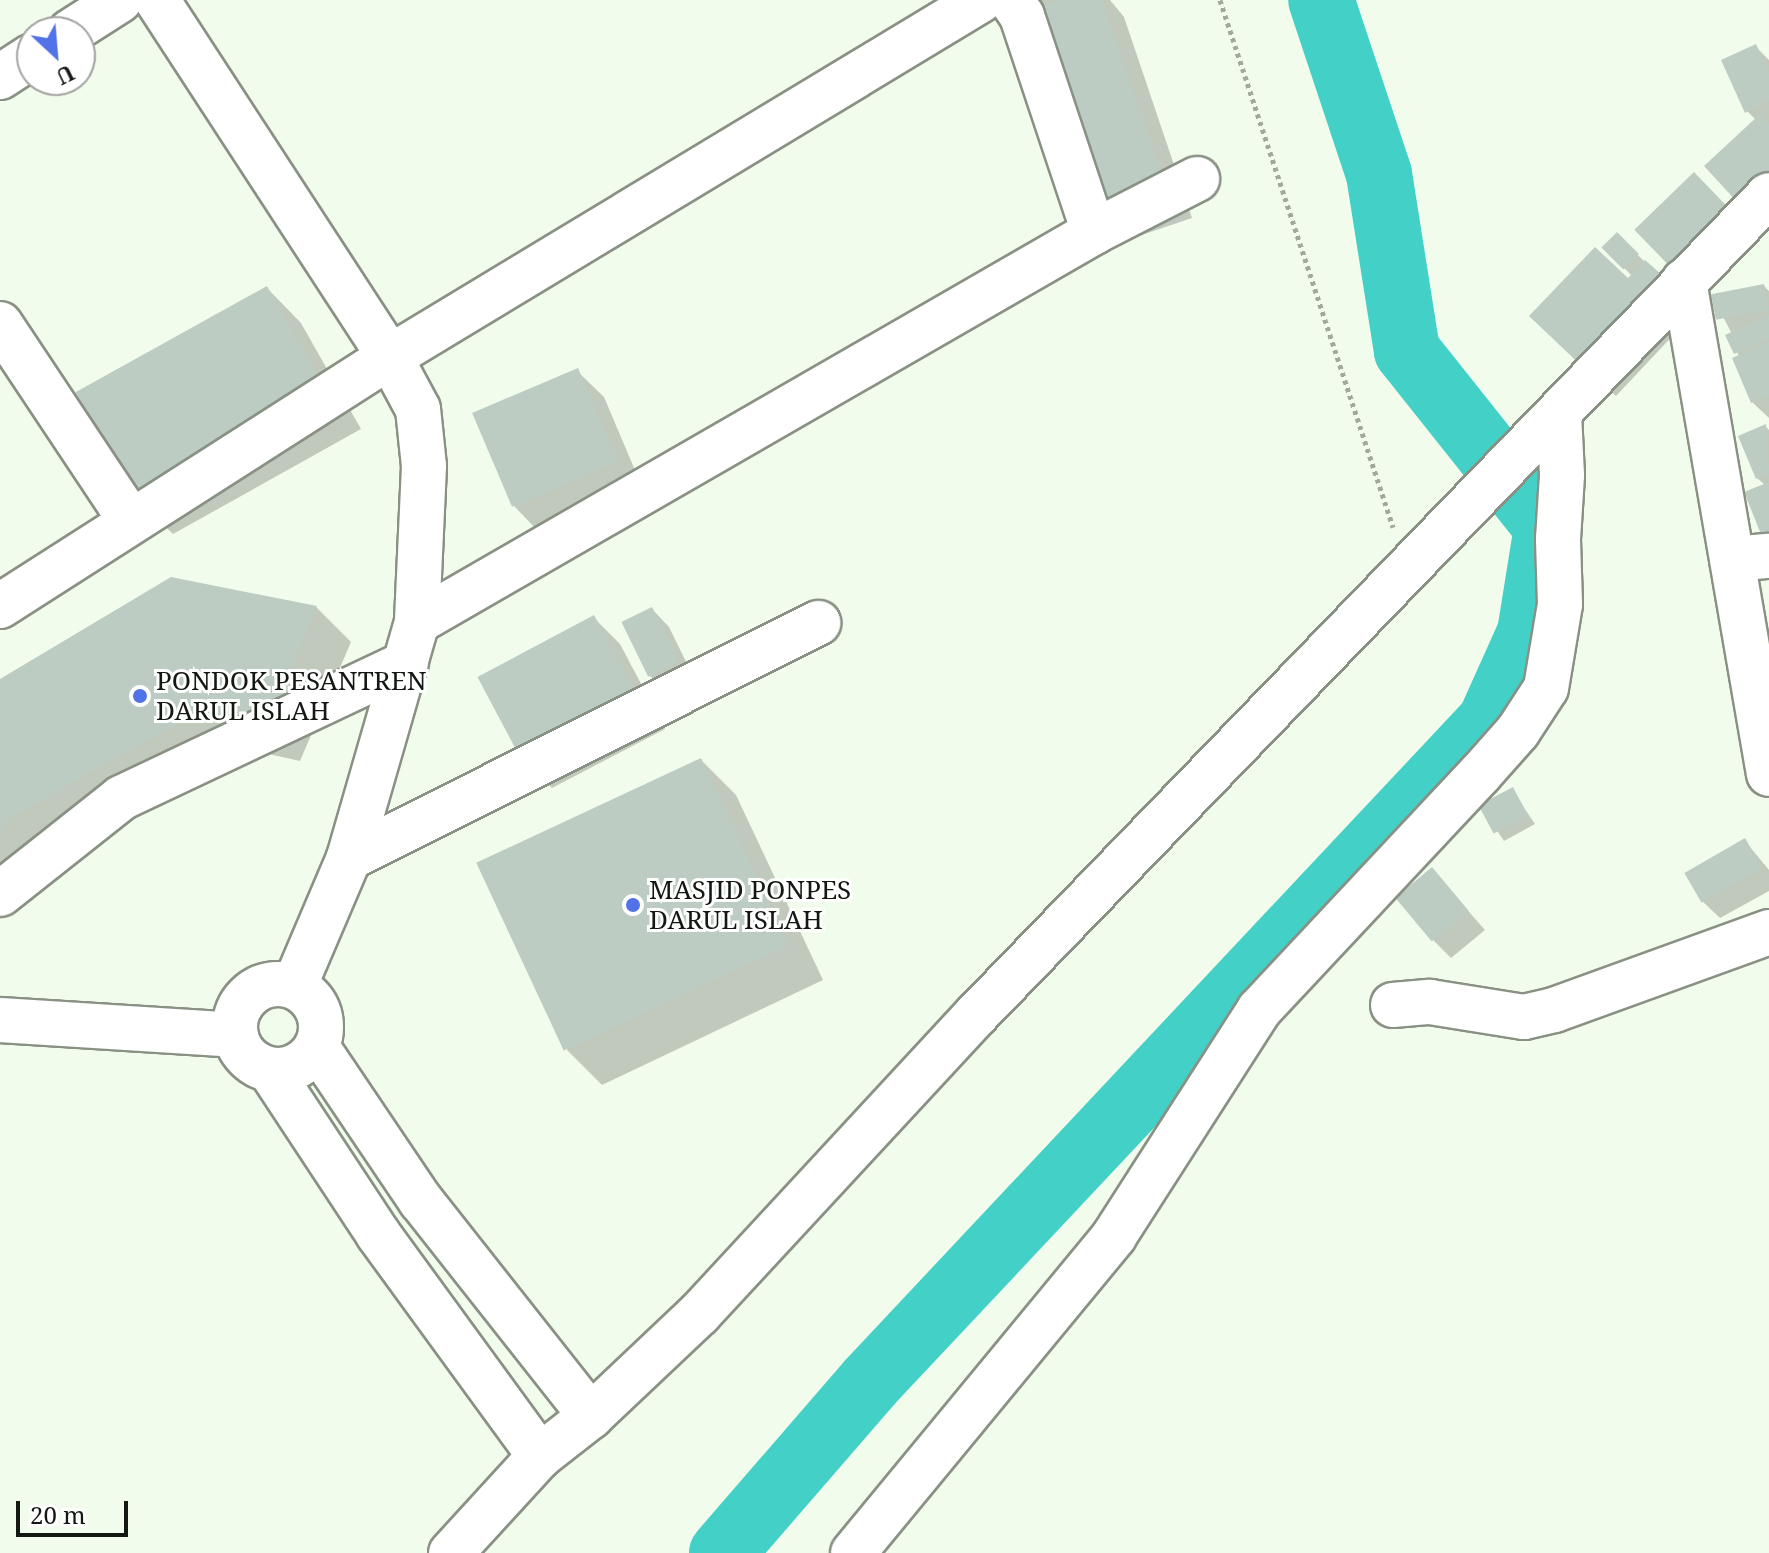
<!DOCTYPE html>
<html>
<head>
<meta charset="utf-8">
<style>
  body { margin:0 }
  #map { position:relative; width:1769px; height:1553px; overflow:hidden; background:#f2fced; font-family:"Noto Serif",serif }
  div>[style] { position:absolute }
  .shadow>* { inset:0; background:#0003 }
  .river>* { height:66px; margin:-33px; padding:0 33px; transform-origin:33px; border-radius:33px; background:#43d0c7 }
  .building>* { inset:0; background:#bcccc3; transform-origin:0 0 }
  .path>* { height:5px; margin-top:-2.5px; transform-origin:0; background:repeating-linear-gradient(90deg,#a1a99e 0 4px,transparent 0 8px) }
  .roads { filter:drop-shadow(2px 0 #899184) drop-shadow(-2px 0 #899184) drop-shadow(0 2px #899184) drop-shadow(0 -2px #899184) }
  .minor>* { height:44px; margin:-22px; padding:0 22px; transform-origin:22px; border-radius:22px; background:#fff }
  .minor>.ring { margin:-22px; padding:0; box-sizing:content-box; background:none; border:44px solid #fff; border-radius:50% }
  .dots>* { width:22px; height:22px; translate:-50% -50%; box-sizing:border-box; border:4px solid #fff; border-radius:50% }
  span { translate:-50% -50%; white-space:nowrap; text-align:center; line-height:1.15; -webkit-text-stroke:6px #fff; paint-order:stroke }
  .poi-label { font-size:26px; color:#141813 }
  .left { translate:0 -50%; text-align:left }
  .north { position:absolute; left:16px; top:16px; width:80px; height:80px; box-sizing:border-box; background:#fff; border:2px solid #a1a3a1; border-radius:50%; rotate:154deg; font-size:22px; font-weight:700; line-height:32px; text-align:center; color:#141813 }
  .north::after { content:''; display:block; margin:auto; width:28px; height:36px; background:#5272e7; clip-path:polygon(50% 0,100% 100%,50% 72%,0 100%) }
  .scale { position:absolute; left:16px; top:1501px; width:112px; height:36px; box-sizing:border-box; border:4px solid #141813; border-top:0; padding-left:10px; font-size:24px; line-height:28px; white-space:nowrap; color:#141813; -webkit-text-stroke:6px #fff; paint-order:stroke }
</style>
</head>
<body>
<div id="map">
  <div class="shadow">
    <i style="clip-path:polygon(1033px 0,1110px 0,1124px 17px,1192px 218px,1121px 242px)"></i>
    <i style="clip-path:polygon(1755px 46px,1769px 60px,1769px 209px,1756px 120px,1747px 111px)"></i>
    <i style="clip-path:polygon(1617px 235px,1696px 311px,1616px 396px,1558px 343px,1632px 276px,1604px 247px)"></i>
    <i style="clip-path:polygon(1764px 286px,1769px 291px,1769px 418px,1752px 402px,1732px 334px,1718px 307px)"></i>
    <i style="clip-path:polygon(267px 288px,301px 323px,361px 429px,173px 534px,138px 500px)"></i>
    <i style="clip-path:polygon(577px 371px,604px 397px,643px 489px,540px 533px,514px 506px)"></i>
    <i style="clip-path:polygon(1766px 427px,1769px 430px,1769px 549px,1765px 485px,1757px 478px)"></i>
    <i style="clip-path:polygon(316px 607px,351px 642px,300px 761px,233px 746px,42px 854px,0 919px,0 682px)"></i>
    <i style="clip-path:polygon(652px 609px,669px 627px,695px 680px,668px 693px,650px 676px)"></i>
    <i style="clip-path:polygon(594px 618px,620px 644px,665px 729px,552px 788px,526px 762px)"></i>
    <i style="clip-path:polygon(701px 760px,736px 795px,823px 980px,602px 1085px,567px 1050px)"></i>
    <i style="clip-path:polygon(1512px 790px,1535px 824px,1504px 841px,1481px 807px)"></i>
    <i style="clip-path:polygon(1745px 841px,1769px 870px,1769px 891px,1720px 918px,1702px 901px)"></i>
    <i style="clip-path:polygon(1432px 870px,1485px 930px,1451px 958px,1434px 941px)"></i>
  </div>
  <div class="river">
    <i style="left:722px;top:1553px;width:226px;rotate:-49.1deg"></i>
    <i style="left:870px;top:1382px;width:906px;rotate:-46.79deg"></i>
    <i style="left:1490px;top:722px;width:98px;rotate:-65.8deg"></i>
    <i style="left:1530px;top:633px;width:107px;rotate:-80.9deg"></i>
    <i style="left:1547px;top:527px;width:225px;rotate:-128.5deg"></i>
    <i style="left:1407px;top:351px;width:179px;rotate:-99deg"></i>
    <i style="left:1379px;top:174px;width:183px;rotate:-108.4deg"></i>
  </div>
  <div class="building">
    <i style="clip-path:polygon(1063px 0,1102px 0,1167px 191px,1093px 216px,1024px 13px)"></i>
    <i style="clip-path:polygon(1756px 44px,1769px 73px,1769px 101px,1745px 113px,1721px 60px)"></i>
    <i style="clip-path:polygon(1760px 114px,1769px 124px,1769px 176px,1739px 204px,1704px 166px)"></i>
    <i style="left:1694px;top:172px;width:61px;height:83px;rotate:46deg"></i>
    <i style="left:1617px;top:232px;width:31px;height:22px;rotate:45deg"></i>
    <i style="clip-path:polygon(1595px 247px,1628px 278px,1645px 260px,1671px 283px,1588px 372px,1529px 316px)"></i>
    <i style="left:1764px;top:284px;width:26px;height:54px;rotate:79deg"></i>
    <i style="left:267px;top:286px;width:124px;height:219px;rotate:61deg"></i>
    <i style="clip-path:polygon(1769px 315px,1769px 338px,1734px 354px,1725px 335px)"></i>
    <i style="clip-path:polygon(1769px 342px,1769px 395px,1751px 403px,1732px 358px)"></i>
    <i style="left:578px;top:368px;width:102px;height:115px;rotate:67deg"></i>
    <i style="clip-path:polygon(1766px 424px,1769px 474px,1756px 479px,1738px 436px)"></i>
    <i style="clip-path:polygon(1769px 482px,1769px 554px,1744px 492px)"></i>
    <i style="clip-path:polygon(171px 577px,317px 606px,266px 728px,197px 712px,8px 819px,0 831px,0 679px)"></i>
    <i style="left:652px;top:607px;width:61px;height:34px;rotate:64deg"></i>
    <i style="left:594px;top:615px;width:98px;height:132px;rotate:62deg"></i>
    <i style="left:701px;top:758px;width:207px;height:248px;rotate:65deg"></i>
    <i style="left:1513px;top:787px;width:32px;height:39px;rotate:62deg"></i>
    <i style="left:1745px;top:838px;width:34px;height:70px;rotate:60deg"></i>
    <i style="left:1432px;top:867px;width:57px;height:48px;rotate:50deg"></i>
  </div>
  <div class="path">
    <i style="left:1220px;top:0;width:555px;rotate:71.83deg"></i>
  </div>
  <div class="roads">
    <div class="minor">
      <i style="left:157px;top:0;width:426px;rotate:56.9deg"></i>
      <i style="left:390px;top:357px;width:59px;rotate:61.7deg"></i>
      <i style="left:418px;top:409px;width:57px;rotate:84deg"></i>
      <i style="left:424px;top:466px;width:156px;rotate:92.6deg"></i>
      <i style="left:417px;top:622px;width:246px;rotate:106.1deg"></i>
      <i style="left:349px;top:858px;width:140px;rotate:113.1deg"></i>
      <i style="left:1011px;top:0;width:19px;rotate:55deg"></i>
      <i style="left:1022px;top:16px;width:228px;rotate:71.6deg"></i>
      <i style="left:70px;top:32px;width:59px;rotate:-32.6deg"></i>
      <i style="left:0;top:77px;width:38px;rotate:-33deg"></i>
      <i style="left:1684px;top:281px;width:500px;rotate:80.22deg"></i>
      <i style="left:0;top:324px;width:237px;rotate:56.4deg"></i>
      <i style="left:1732px;top:559px;width:37px;rotate:-5deg"></i>
      <i style="left:0;top:606px;width:463px;rotate:-32.6deg"></i>
      <i style="left:390px;top:357px;width:690px;rotate:-31.13deg"></i>
      <i style="left:417px;top:622px;width:781px;rotate:-29.94deg"></i>
      <i style="left:1094px;top:232px;width:116px;rotate:-27.2deg"></i>
      <i style="left:349px;top:858px;width:525px;rotate:-26.61deg"></i>
      <i style="left:0;top:894px;width:154px;rotate:-38.4deg"></i>
      <i style="left:121px;top:798px;width:315px;rotate:-25.3deg"></i>
      <i class="ring" style="left:235px;top:984px;width:42px;height:42px"></i>
      <i style="left:1393px;top:1005px;width:37px;rotate:-5deg"></i>
      <i style="left:1430px;top:1002px;width:95px;rotate:9.1deg"></i>
      <i style="left:1524px;top:1017px;width:31px;rotate:-13deg"></i>
      <i style="left:1554px;top:1010px;width:229px;rotate:-19.9deg"></i>
      <i style="left:0;top:1020px;width:236px;rotate:3.6deg"></i>
      <i style="left:317px;top:1047px;width:186px;rotate:56deg"></i>
      <i style="left:421px;top:1201px;width:274px;rotate:51.7deg"></i>
      <i style="left:270px;top:1070px;width:196px;rotate:56.6deg"></i>
      <i style="left:378px;top:1234px;width:275px;rotate:53.9deg"></i>
      <i style="left:451px;top:1553px;width:132px;rotate:-47.5deg"></i>
      <i style="left:540px;top:1456px;width:65px;rotate:-38.1deg"></i>
      <i style="left:591px;top:1416px;width:149px;rotate:-43.4deg"></i>
      <i style="left:699px;top:1314px;width:409px;rotate:-47.2deg"></i>
      <i style="left:977px;top:1014px;width:1139px;rotate:-45.96deg"></i>
      <i style="left:853px;top:1553px;width:411px;rotate:-50.5deg"></i>
      <i style="left:1114px;top:1236px;width:269px;rotate:-57.3deg"></i>
      <i style="left:1259px;top:1010px;width:323px;rotate:-46.9deg"></i>
      <i style="left:1480px;top:774px;width:57px;rotate:-48.5deg"></i>
      <i style="left:1518px;top:731px;width:51px;rotate:-56.9deg"></i>
      <i style="left:1546px;top:688px;width:85px;rotate:-80.5deg"></i>
      <i style="left:1560px;top:604px;width:65px;rotate:-91.8deg"></i>
      <i style="left:1558px;top:539px;width:64px;rotate:-86.4deg"></i>
      <i style="left:1562px;top:475px;width:61px;rotate:-92.8deg"></i>
    </div>
  </div>
  <div class="dots">
    <i style="left:140px;top:696px;background:#5272e7"></i>
    <i style="left:633px;top:905px;background:#5272e7"></i>
  </div>
  <div class="poi-label">
    <span class="left" style="left:156px;top:696px">PONDOK PESANTREN<br>DARUL ISLAH</span>
    <span class="left" style="left:649px;top:905px">MASJID PONPES<br>DARUL ISLAH</span>
  </div>
  <div class="north">U</div>
  <div class="scale">20 m</div>
</div>
</body>
</html>
